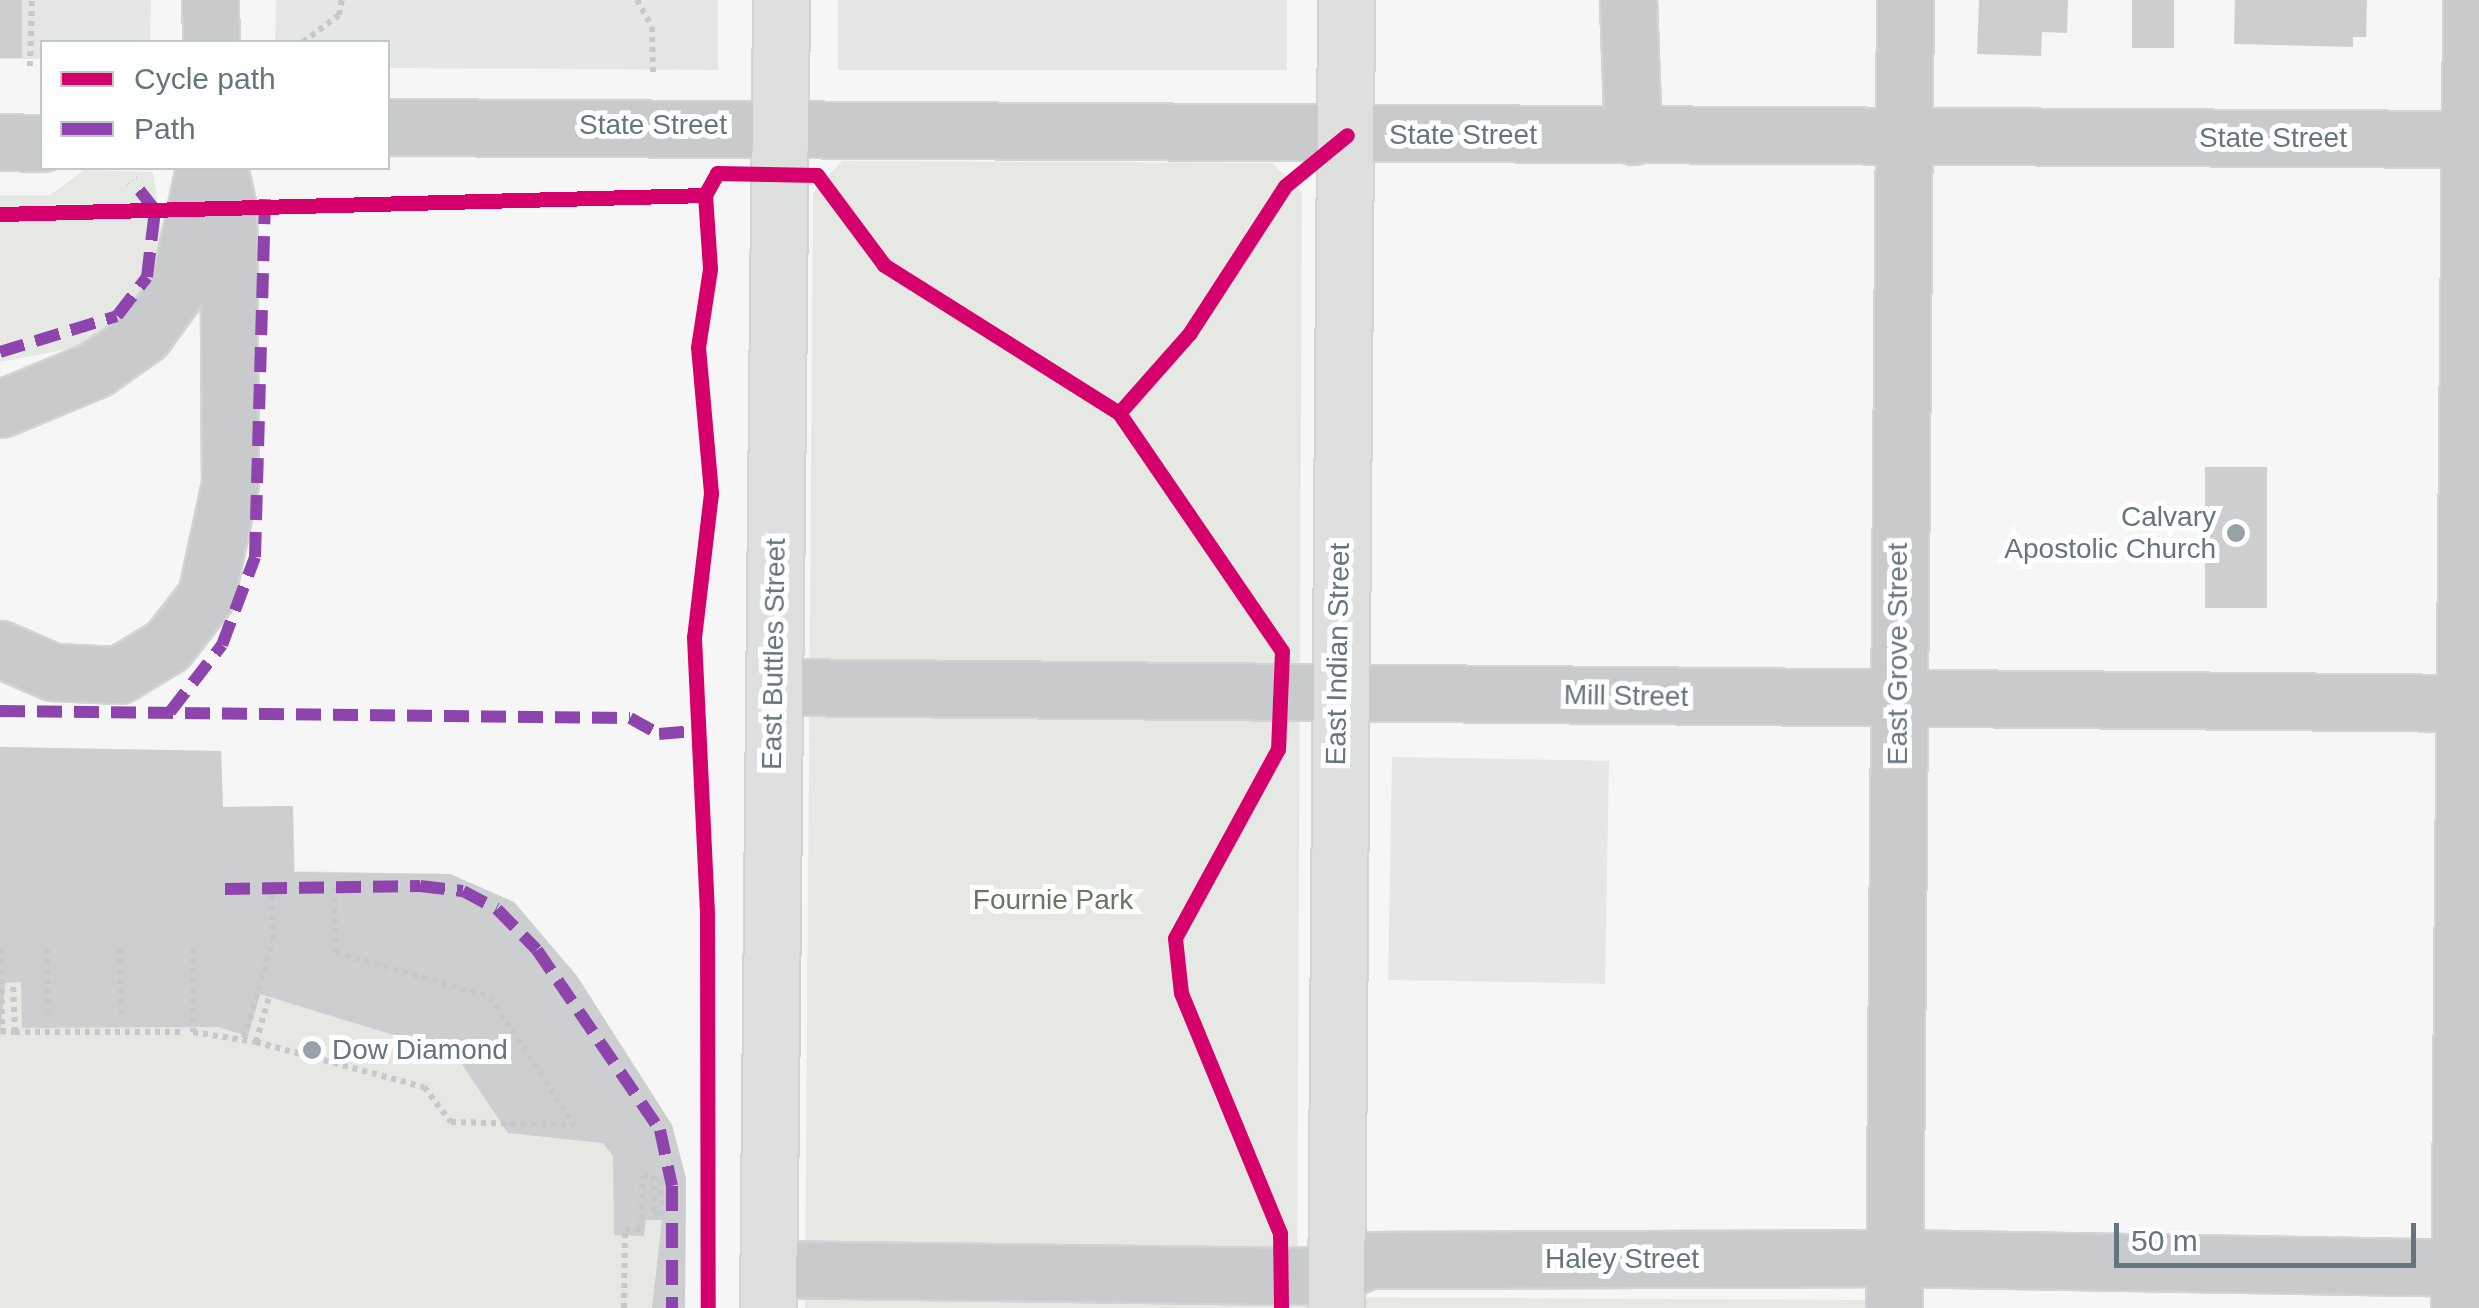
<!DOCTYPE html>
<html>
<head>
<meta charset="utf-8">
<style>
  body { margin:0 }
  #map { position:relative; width:2479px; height:1308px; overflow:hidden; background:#f6f6f6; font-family:Helvetica,sans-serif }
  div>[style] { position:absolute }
  .built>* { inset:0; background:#e5e7e6; transform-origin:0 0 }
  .green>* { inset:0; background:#e5e8e3 }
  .building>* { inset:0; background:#cdcecf; transform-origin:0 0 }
  .path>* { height:6px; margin-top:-3px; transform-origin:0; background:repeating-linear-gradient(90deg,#c6c8c9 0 5px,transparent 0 10px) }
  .roads { filter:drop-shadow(2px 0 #d2d3d3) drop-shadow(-2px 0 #d2d3d3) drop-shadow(0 2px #d2d3d3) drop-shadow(0 -2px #d2d3d3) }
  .minor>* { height:55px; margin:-27.5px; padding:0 27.5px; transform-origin:27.5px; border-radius:27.5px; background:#c9cacb }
  .highway>* { height:55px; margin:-27.5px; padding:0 27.5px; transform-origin:27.5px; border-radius:27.5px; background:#dedfdf }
  .quiet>* { height:12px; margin-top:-6px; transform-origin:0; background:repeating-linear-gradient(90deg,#8e44ad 0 25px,transparent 0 37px) }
  .cycleway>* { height:15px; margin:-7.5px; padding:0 7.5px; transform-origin:7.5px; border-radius:7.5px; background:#d6006c }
  .dots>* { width:28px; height:28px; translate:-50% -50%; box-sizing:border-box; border:5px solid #fff; border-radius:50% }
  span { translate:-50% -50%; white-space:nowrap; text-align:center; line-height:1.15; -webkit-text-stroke:10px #fff; paint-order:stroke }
  .street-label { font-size:28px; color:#64757e }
  .poi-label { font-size:28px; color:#64757e }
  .right { translate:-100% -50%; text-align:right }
  .left { translate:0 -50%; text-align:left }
  .park-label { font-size:28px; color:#677762 }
  .legend { position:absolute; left:40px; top:40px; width:350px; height:130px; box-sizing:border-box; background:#fff; border:2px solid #c1c8cb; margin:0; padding:12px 18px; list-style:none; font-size:30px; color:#64757e }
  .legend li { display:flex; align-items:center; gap:20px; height:50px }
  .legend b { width:50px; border:2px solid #c1c8cb }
  .scale { position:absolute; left:2114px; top:1223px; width:302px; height:45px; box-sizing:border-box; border:5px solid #64757e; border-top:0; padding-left:12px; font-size:30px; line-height:35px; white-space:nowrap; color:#64757e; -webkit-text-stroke:8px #fff; paint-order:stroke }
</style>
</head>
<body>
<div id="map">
  <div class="built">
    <i style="clip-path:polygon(0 0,151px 0,150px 42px,42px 42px,42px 59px,0 59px)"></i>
    <i style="clip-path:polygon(276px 0,718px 0,718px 70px,388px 68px,388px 42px,275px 42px)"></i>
    <i style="left:838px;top:0;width:449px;height:70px"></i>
    <i style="left:1392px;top:757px;width:217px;height:223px;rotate:1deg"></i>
  </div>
  <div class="green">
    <i style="clip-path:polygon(842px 161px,1272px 163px,1302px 192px,1297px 1297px,1866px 1300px,1866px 1308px,805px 1308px,813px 193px)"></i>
    <i style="clip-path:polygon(84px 170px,153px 172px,163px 241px,152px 287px,120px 323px,79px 347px,0 362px,0 195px,50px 195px)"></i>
    <i style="clip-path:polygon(0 747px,221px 751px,223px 807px,293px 806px,295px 871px,450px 874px,514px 902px,577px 976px,672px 1125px,686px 1178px,685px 1308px,0 1308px)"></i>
  </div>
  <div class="building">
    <i style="left:0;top:0;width:22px;height:58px"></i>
    <i style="clip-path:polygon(1979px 0,2068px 0,2067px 33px,2042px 32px,2041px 56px,1977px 54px)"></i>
    <i style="left:2132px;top:0;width:42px;height:48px"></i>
    <i style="clip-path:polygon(2235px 0,2367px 0,2366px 37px,2353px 37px,2353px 47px,2234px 44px)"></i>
    <i style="left:2205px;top:467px;width:62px;height:141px"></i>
    <i style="clip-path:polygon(0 747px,221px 751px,223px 807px,293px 806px,294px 872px,450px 874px,514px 902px,577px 976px,672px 1125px,686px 1178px,685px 1308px,652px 1308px,662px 1220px,646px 1220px,644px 1236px,614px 1235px,613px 1156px,603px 1143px,508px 1133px,455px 1054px,260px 994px,248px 1036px,218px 1027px,22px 1028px,21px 982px,5px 983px,0 1039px)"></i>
  </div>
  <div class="path">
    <i style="left:637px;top:0;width:31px;rotate:61deg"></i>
    <i style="left:652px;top:27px;width:47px;rotate:88.8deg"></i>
    <i style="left:303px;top:42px;width:45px;rotate:-36.9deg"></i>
    <i style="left:339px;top:15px;width:15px;rotate:-79deg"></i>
    <i style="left:30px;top:66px;width:66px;rotate:-88.3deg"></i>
    <i style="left:334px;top:888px;width:64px;rotate:88.2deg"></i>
    <i style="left:336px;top:952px;width:160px;rotate:16.3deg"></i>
    <i style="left:490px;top:997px;width:153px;rotate:56.7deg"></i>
    <i style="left:193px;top:948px;width:84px;rotate:90deg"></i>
    <i style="left:193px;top:1032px;width:64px;rotate:9deg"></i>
    <i style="left:256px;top:1042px;width:47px;rotate:-73.9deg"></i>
    <i style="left:1px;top:949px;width:81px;rotate:89.3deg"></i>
    <i style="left:47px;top:949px;width:63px;rotate:89.1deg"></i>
    <i style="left:120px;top:949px;width:64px;rotate:89.1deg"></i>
    <i style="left:1px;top:1031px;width:14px;rotate:4deg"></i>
    <i style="left:15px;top:1032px;width:49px;rotate:-92.3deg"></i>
    <i style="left:15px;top:1032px;width:169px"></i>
    <i style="left:244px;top:1038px;width:102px;rotate:-73.5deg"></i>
    <i style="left:273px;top:940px;width:50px;rotate:-92.3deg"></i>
    <i style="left:256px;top:1042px;width:174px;rotate:15deg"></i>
    <i style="left:424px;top:1087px;width:44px;rotate:52.4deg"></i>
    <i style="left:451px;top:1122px;width:122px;rotate:1.4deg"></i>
    <i style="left:624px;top:1308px;width:79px;rotate:-89.3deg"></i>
    <i style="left:625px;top:1229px;width:16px"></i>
    <i style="left:641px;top:1229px;width:53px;rotate:-87.8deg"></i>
    <i style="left:643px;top:1176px;width:11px"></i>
    <i style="left:654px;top:1176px;width:37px;rotate:90deg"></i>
    <i style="left:654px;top:1213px;width:8px;rotate:14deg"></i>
    <i style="left:662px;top:1215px;width:37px;rotate:-92deg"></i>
    <i style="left:661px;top:1178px;width:9px;rotate:-6deg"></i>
  </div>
  <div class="roads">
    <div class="minor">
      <i style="left:210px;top:0;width:42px;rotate:88.6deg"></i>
      <i style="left:1628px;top:0;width:136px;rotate:87.9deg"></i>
      <i style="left:388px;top:127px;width:2091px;rotate:0.33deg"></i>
      <i style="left:0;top:142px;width:42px;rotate:1.4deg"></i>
      <i style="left:0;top:409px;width:104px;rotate:-22.6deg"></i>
      <i style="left:96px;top:369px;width:59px;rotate:-35.3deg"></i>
      <i style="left:144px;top:335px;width:59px;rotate:-53.9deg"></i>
      <i style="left:179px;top:287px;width:122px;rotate:-78.1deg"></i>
      <i style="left:0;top:649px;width:58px;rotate:23.5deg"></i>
      <i style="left:53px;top:672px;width:66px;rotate:2.6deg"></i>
      <i style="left:119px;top:675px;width:57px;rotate:-31.5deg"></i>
      <i style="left:168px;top:645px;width:62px;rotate:-52.2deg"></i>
      <i style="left:206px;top:596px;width:115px;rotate:-77.9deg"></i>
      <i style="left:230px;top:484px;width:276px;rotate:-90.4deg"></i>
      <i style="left:228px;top:208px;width:41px;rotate:-102.7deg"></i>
      <i style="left:774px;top:687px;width:1705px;rotate:0.54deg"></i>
      <i style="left:769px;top:1269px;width:514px;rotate:0.78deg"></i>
      <i style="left:1283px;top:1276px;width:52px;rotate:-1.1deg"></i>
      <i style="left:1335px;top:1275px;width:35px;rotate:-25deg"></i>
      <i style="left:1367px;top:1260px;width:527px;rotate:-0.22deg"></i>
      <i style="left:1894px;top:1258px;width:585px;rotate:0.98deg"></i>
      <i style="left:1894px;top:1308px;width:1308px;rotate:-89.52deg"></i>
      <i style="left:2459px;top:1308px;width:1308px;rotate:-89.47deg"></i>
    </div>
    <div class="highway">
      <i style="left:768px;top:1308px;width:1308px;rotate:-89.43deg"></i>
      <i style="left:1336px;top:1308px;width:1308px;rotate:-89.56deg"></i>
    </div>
  </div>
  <div class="quiet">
    <i style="left:0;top:352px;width:122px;rotate:-17.1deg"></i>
    <i style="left:117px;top:316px;width:49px;rotate:-52.4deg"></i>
    <i style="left:147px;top:277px;width:67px;rotate:-83.2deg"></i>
    <i style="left:155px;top:210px;width:37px;rotate:-128deg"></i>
    <i style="left:0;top:711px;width:630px;rotate:0.64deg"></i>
    <i style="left:630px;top:718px;width:33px;rotate:29deg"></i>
    <i style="left:659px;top:734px;width:38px;rotate:-5deg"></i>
    <i style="left:170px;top:712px;width:85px;rotate:-52.2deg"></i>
    <i style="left:222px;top:645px;width:94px;rotate:-69.4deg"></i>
    <i style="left:255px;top:557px;width:367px;rotate:-88.4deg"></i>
    <i style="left:225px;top:889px;width:195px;rotate:-0.9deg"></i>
    <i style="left:420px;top:886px;width:43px;rotate:6.6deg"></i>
    <i style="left:463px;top:891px;width:38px;rotate:28deg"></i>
    <i style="left:497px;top:909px;width:57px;rotate:45.7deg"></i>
    <i style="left:537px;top:950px;width:218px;rotate:55.7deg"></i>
    <i style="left:660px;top:1130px;width:57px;rotate:77.9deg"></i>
    <i style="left:672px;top:1186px;width:122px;rotate:90deg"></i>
  </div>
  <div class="cycleway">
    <i style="left:705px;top:195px;width:74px;rotate:86.1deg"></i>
    <i style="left:710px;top:269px;width:79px;rotate:98.7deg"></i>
    <i style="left:698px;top:347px;width:147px;rotate:84.9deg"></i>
    <i style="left:711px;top:493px;width:145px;rotate:96.7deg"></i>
    <i style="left:694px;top:637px;width:277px;rotate:87.3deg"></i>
    <i style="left:707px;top:914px;width:394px;rotate:89.9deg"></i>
    <i style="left:0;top:214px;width:705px;rotate:-1.54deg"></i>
    <i style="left:705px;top:195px;width:25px;rotate:-61deg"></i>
    <i style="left:717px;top:173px;width:100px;rotate:1.1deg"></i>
    <i style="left:817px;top:175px;width:112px;rotate:53.3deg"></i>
    <i style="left:884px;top:265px;width:278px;rotate:32.2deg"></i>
    <i style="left:1119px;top:413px;width:288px;rotate:55.6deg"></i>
    <i style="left:1282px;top:651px;width:98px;rotate:92.3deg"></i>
    <i style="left:1278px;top:749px;width:215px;rotate:118.6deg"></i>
    <i style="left:1175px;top:938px;width:55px;rotate:83.8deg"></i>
    <i style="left:1181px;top:993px;width:260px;rotate:67.6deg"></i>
    <i style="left:1280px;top:1233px;width:75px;rotate:89.2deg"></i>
    <i style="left:1119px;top:413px;width:106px;rotate:-48.5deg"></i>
    <i style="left:1189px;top:334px;width:176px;rotate:-57deg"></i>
    <i style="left:1285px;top:186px;width:80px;rotate:-39.4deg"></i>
  </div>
  <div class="dots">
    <i style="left:2236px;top:533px;background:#97a2a8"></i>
    <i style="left:312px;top:1050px;background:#97a2a8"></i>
  </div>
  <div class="street-label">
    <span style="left:653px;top:125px">State Street</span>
    <span style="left:1463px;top:135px">State Street</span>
    <span style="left:2273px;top:138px">State Street</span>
    <span style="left:774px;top:654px;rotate:-89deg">East Buttles Street</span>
    <span style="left:1338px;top:654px;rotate:-89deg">East Indian Street</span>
    <span style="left:1898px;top:654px;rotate:-90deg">East Grove Street</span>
    <span style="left:1626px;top:696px;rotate:1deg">Mill Street</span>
    <span style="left:1622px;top:1259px">Haley Street</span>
  </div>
  <div class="poi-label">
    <span class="right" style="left:2216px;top:533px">Calvary<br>Apostolic Church</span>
    <span class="left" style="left:332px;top:1050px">Dow Diamond</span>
  </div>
  <div class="park-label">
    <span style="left:1053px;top:900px">Fournie Park</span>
  </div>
  <ul class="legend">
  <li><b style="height:12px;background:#d6006c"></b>Cycle path</li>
  <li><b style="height:12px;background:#8e44ad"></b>Path</li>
  </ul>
  <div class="scale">50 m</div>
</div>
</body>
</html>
